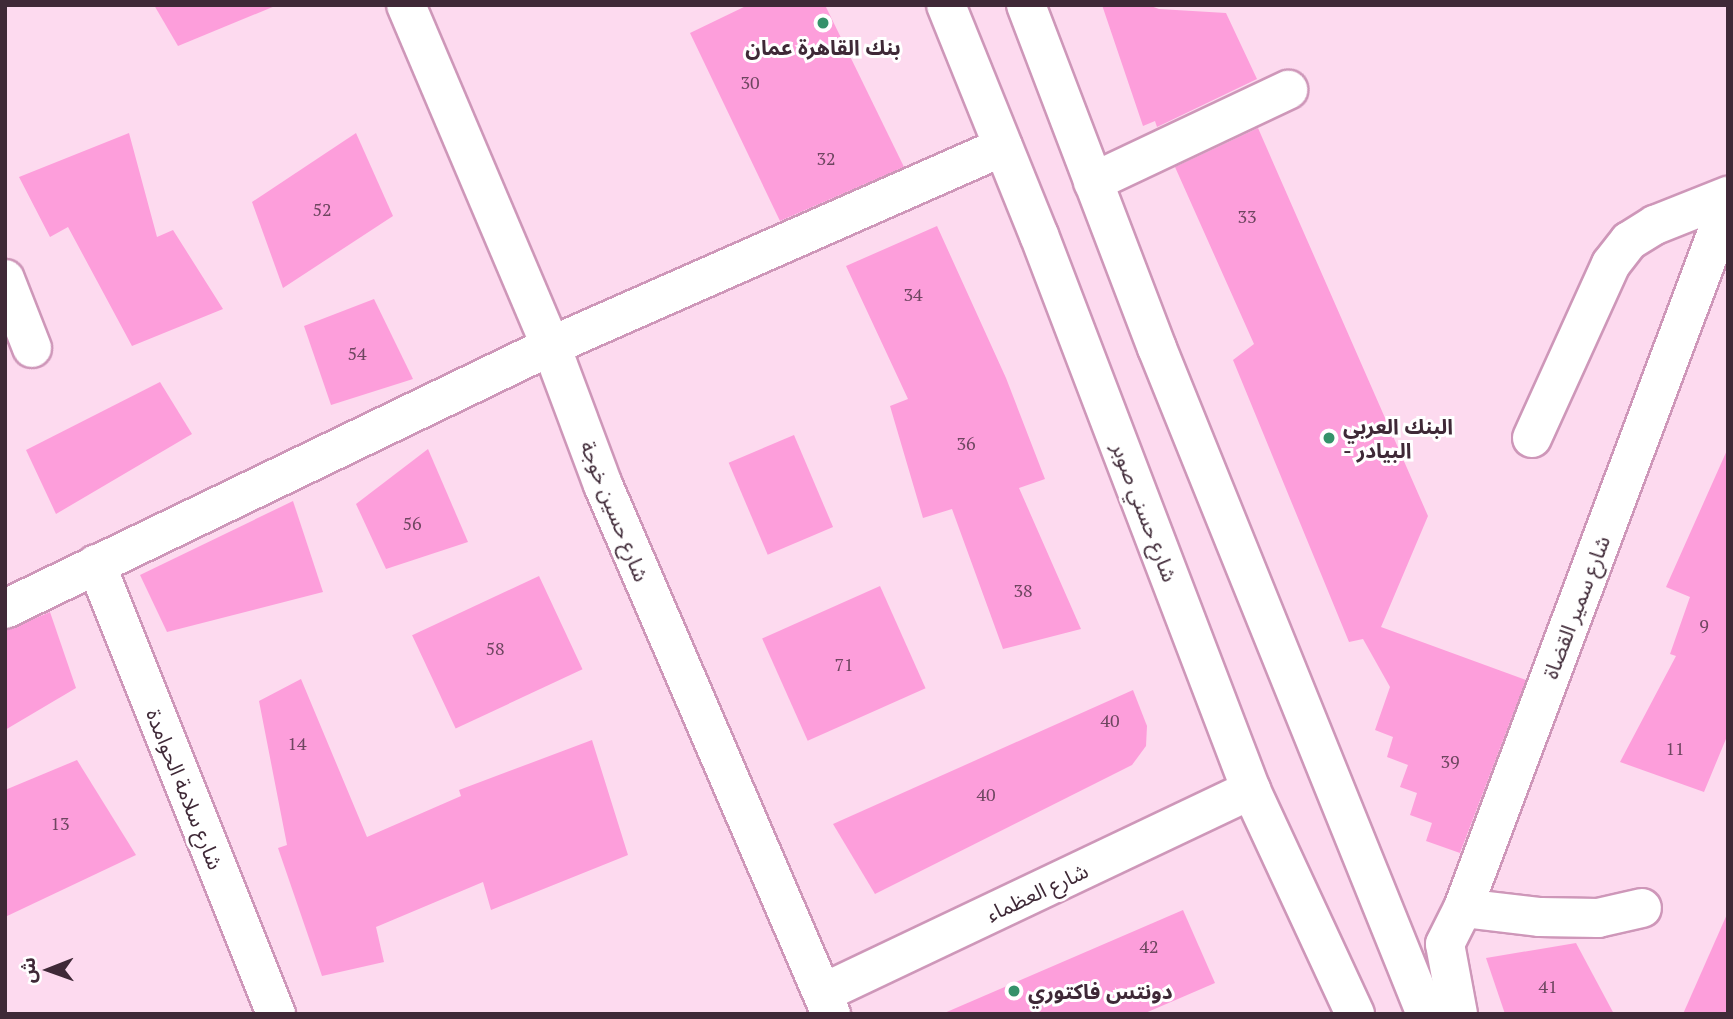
<!DOCTYPE html>
<html>
<head>
<meta charset="utf-8">
<style>
  body { margin:0 }
  #map { position:relative; width:1733px; height:1019px; overflow:hidden; background:#fddaef; font-family:"PT Serif","Noto Sans Arabic",serif }
  div>[style] { position:absolute }
  .building>* { inset:0; background:#fd9edb; transform-origin:0 0 }
  .roads { filter:drop-shadow(2px 0 #ce97b9) drop-shadow(-2px 0 #ce97b9) drop-shadow(0 2px #ce97b9) drop-shadow(0 -2px #ce97b9) }
  .minor>* { height:38px; margin:-19px; padding:0 19px; transform-origin:19px; border-radius:19px; background:#fff }
  .major>* { height:38px; margin:-19px; padding:0 19px; transform-origin:19px; border-radius:19px; background:#fff }
  .dots>* { width:19px; height:19px; translate:-50% -50%; box-sizing:border-box; border:4px solid #fff; border-radius:50% }
  span { translate:-50% -50%; white-space:nowrap; text-align:center; line-height:1.15; -webkit-text-stroke:6px #fff; paint-order:stroke }
  .number-label { font-size:18px; color:#6e4660 }
  .number-label span { -webkit-text-stroke-width:0 }
  .poi-label { font-size:21px; color:#3f2937; font-weight:700 }
  .left { translate:0 -50%; text-align:left }
  .street-label { font-size:21px; color:#3f2937 }
  .frame { position:absolute; inset:0; border:7px solid #3f2937; pointer-events:none }
  .north { position:absolute; left:14px; top:935px; width:70px; height:70px; -webkit-text-stroke:5px #fff; paint-order:stroke; rotate:269deg; font-size:19px; font-weight:700; line-height:28px; text-align:center; color:#3f2937 }
  .north::after { content:''; display:block; margin:auto; width:24px; height:32px; background:#3f2937; clip-path:polygon(50% 0,100% 100%,50% 72%,0 100%) }
</style>
</head>
<body>
<div id="map">
  <div class="building">
    <i style="clip-path:polygon(154px 5px,275px 5px,275px 6px,178px 46px)"></i>
    <i style="clip-path:polygon(748px 5px,825px 5px,904px 167px,780px 221px,690px 33px)"></i>
    <i style="clip-path:polygon(1102px 5px,1148px 5px,1159px 9px,1226px 13px,1257px 79px,1157px 127px,1155px 121px,1143px 126px)"></i>
    <i style="clip-path:polygon(1258px 128px,1428px 516px,1381px 627px,1526px 680px,1460px 853px,1426px 841px,1432px 823px,1410px 815px,1417px 793px,1400px 787px,1408px 765px,1387px 757px,1393px 737px,1375px 730px,1390px 687px,1363px 639px,1349px 642px,1233px 360px,1254px 344px,1175px 167px)"></i>
    <i style="clip-path:polygon(129px 133px,157px 237px,173px 230px,223px 309px,132px 346px,68px 227px,50px 237px,19px 177px)"></i>
    <i style="clip-path:polygon(356px 133px,393px 216px,283px 288px,252px 202px)"></i>
    <i style="clip-path:polygon(937px 226px,1006px 378px,1045px 479px,1019px 488px,1081px 629px,1003px 649px,952px 509px,923px 518px,890px 406px,908px 399px,846px 266px)"></i>
    <i style="clip-path:polygon(374px 299px,413px 379px,331px 405px,304px 326px)"></i>
    <i style="clip-path:polygon(160px 382px,192px 434px,56px 514px,26px 450px)"></i>
    <i style="left:794px;top:435px;width:100px;height:71px;rotate:67deg"></i>
    <i style="clip-path:polygon(1728px 448px,1728px 734px,1704px 792px,1620px 762px,1676px 656px,1670px 654px,1690px 597px,1666px 587px)"></i>
    <i style="clip-path:polygon(428px 449px,468px 542px,386px 569px,356px 504px)"></i>
    <i style="clip-path:polygon(293px 501px,323px 592px,167px 632px,140px 575px)"></i>
    <i style="left:539px;top:576px;width:103px;height:140px;rotate:65deg"></i>
    <i style="left:880px;top:586px;width:112px;height:129px;rotate:66deg"></i>
    <i style="clip-path:polygon(50px 612px,76px 688px,5px 730px,5px 631px)"></i>
    <i style="clip-path:polygon(301px 679px,367px 837px,461px 796px,459px 790px,592px 740px,628px 855px,491px 910px,483px 882px,376px 927px,384px 962px,322px 976px,278px 848px,287px 845px,259px 701px)"></i>
    <i style="clip-path:polygon(1133px 690px,1147px 726px,1146px 746px,1132px 765px,875px 894px,833px 824px)"></i>
    <i style="clip-path:polygon(77px 760px,136px 855px,5px 917px,5px 790px)"></i>
    <i style="clip-path:polygon(1183px 910px,1215px 983px,1143px 1014px,942px 1014px)"></i>
    <i style="clip-path:polygon(1728px 912px,1728px 1014px,1683px 1014px)"></i>
    <i style="clip-path:polygon(1576px 943px,1614px 1014px,1505px 1014px,1486px 958px)"></i>
  </div>
  <div class="roads">
    <div class="minor">
      <i style="left:406px;top:5px;width:371px;rotate:67deg"></i>
      <i style="left:551px;top:346px;width:148px;rotate:69.5deg"></i>
      <i style="left:603px;top:485px;width:576px;rotate:66.68deg"></i>
      <i style="left:1093px;top:182px;width:216px;rotate:-25.3deg"></i>
      <i style="left:5px;top:279px;width:74px;rotate:68.6deg"></i>
      <i style="left:1532px;top:438px;width:191px;rotate:-65.6deg"></i>
      <i style="left:1611px;top:264px;width:29px;rotate:-52deg"></i>
      <i style="left:1629px;top:241px;width:31px;rotate:-32deg"></i>
      <i style="left:1655px;top:225px;width:79px;rotate:-21.7deg"></i>
      <i style="left:96px;top:564px;width:485px;rotate:68.2deg"></i>
      <i style="left:5px;top:609px;width:606px;rotate:-25.72deg"></i>
      <i style="left:551px;top:346px;width:494px;rotate:-23.8deg"></i>
      <i style="left:1463px;top:908px;width:78px;rotate:6.7deg"></i>
      <i style="left:1540px;top:917px;width:58px;rotate:1deg"></i>
      <i style="left:1598px;top:918px;width:45px;rotate:-12.8deg"></i>
      <i style="left:823px;top:993px;width:474px;rotate:-25.4deg"></i>
      <i style="left:1458px;top:1014px;width:71px;rotate:-100.5deg"></i>
      <i style="left:1445px;top:944px;width:40px;rotate:-63.4deg"></i>
      <i style="left:1463px;top:908px;width:753px;rotate:-69.4deg"></i>
    </div>
    <div class="major">
      <i style="left:946px;top:5px;width:248px;rotate:68deg"></i>
      <i style="left:1039px;top:235px;width:594px;rotate:69.09deg"></i>
      <i style="left:1251px;top:790px;width:247px;rotate:65.1deg"></i>
      <i style="left:1026px;top:5px;width:367px;rotate:69.1deg"></i>
      <i style="left:1157px;top:348px;width:718px;rotate:68.01deg"></i>
    </div>
  </div>
  <div class="dots">
    <i style="left:823px;top:23px;background:#35926a"></i>
    <i style="left:1329px;top:438px;background:#35926a"></i>
    <i style="left:1014px;top:991px;background:#35926a"></i>
  </div>
  <div class="number-label">
    <span style="left:750px;top:82px">30</span>
    <span style="left:826px;top:158px">32</span>
    <span style="left:322px;top:209px">52</span>
    <span style="left:1247px;top:216px">33</span>
    <span style="left:913px;top:294px">34</span>
    <span style="left:357px;top:353px">54</span>
    <span style="left:966px;top:443px">36</span>
    <span style="left:412px;top:523px">56</span>
    <span style="left:1023px;top:590px">38</span>
    <span style="left:1704px;top:625px">9</span>
    <span style="left:495px;top:648px">58</span>
    <span style="left:844px;top:664px">71</span>
    <span style="left:1110px;top:720px">40</span>
    <span style="left:297px;top:743px">14</span>
    <span style="left:1675px;top:748px">11</span>
    <span style="left:1450px;top:761px">39</span>
    <span style="left:986px;top:794px">40</span>
    <span style="left:60px;top:823px">13</span>
    <span style="left:1149px;top:946px">42</span>
    <span style="left:1548px;top:986px">41</span>
  </div>
  <div class="poi-label">
    <span style="left:823px;top:47px">بنك القاهرة عمان</span>
    <span class="left" style="left:1343px;top:438px">البنك العربي<br>- البيادر</span>
    <span class="left" style="left:1028px;top:991px">دونتس فاكتوري</span>
  </div>
  <div class="street-label">
    <span style="left:615px;top:511px;rotate:68deg">شارع حسين خوجة</span>
    <span style="left:1145px;top:512px;rotate:69deg">شارع حسني صوبر</span>
    <span style="left:1576px;top:607px;rotate:-69deg">شارع سمير القضاة</span>
    <span style="left:185px;top:789px;rotate:68deg">شارع سلامة الحوامدة</span>
    <span style="left:1037px;top:892px;rotate:-25deg">شارع العظماء</span>
  </div>
  <div class="frame"></div>
  <div class="north">ش</div>
</div>
</body>
</html>
